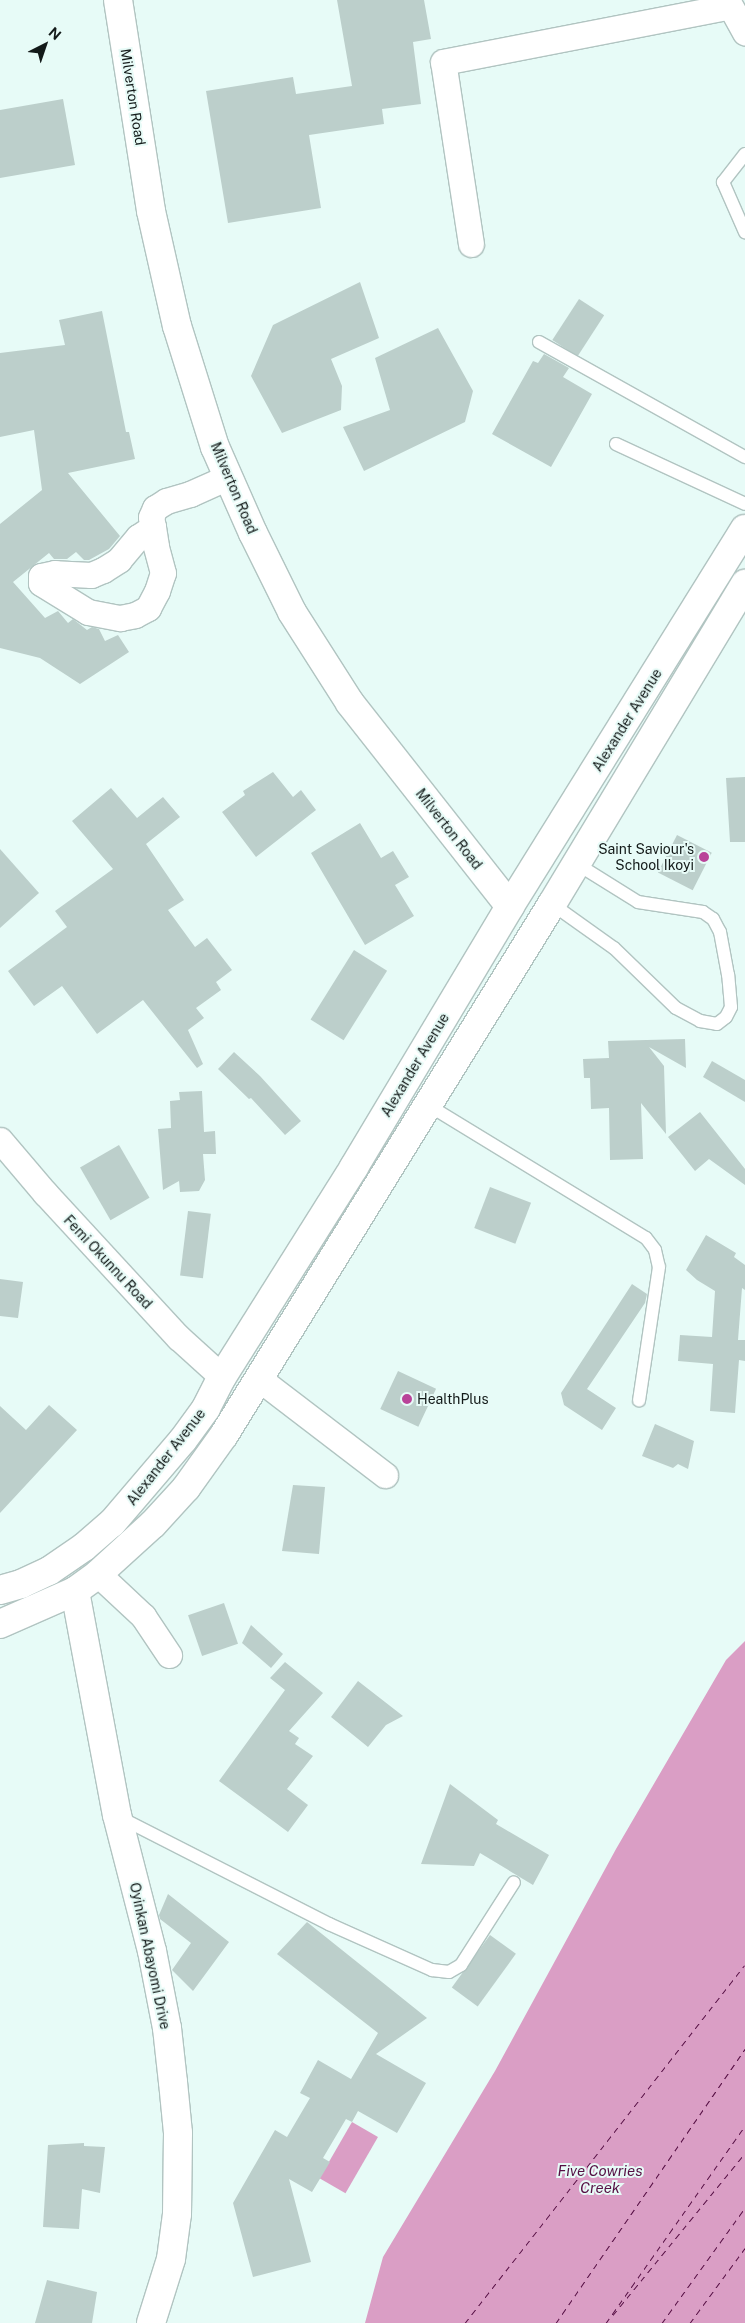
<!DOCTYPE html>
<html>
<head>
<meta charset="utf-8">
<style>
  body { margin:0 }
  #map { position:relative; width:745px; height:2323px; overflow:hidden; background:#e7fbf7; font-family:"Public Sans",sans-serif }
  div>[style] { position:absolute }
  .water>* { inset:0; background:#da9ec5; transform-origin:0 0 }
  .ferry>* { height:1px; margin-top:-0.5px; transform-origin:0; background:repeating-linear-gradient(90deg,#550e43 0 6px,transparent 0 11px) }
  .building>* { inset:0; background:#bccfcb; transform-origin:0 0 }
  .roads { filter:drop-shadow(1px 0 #b1c4c1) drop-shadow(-1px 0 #b1c4c1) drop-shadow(0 1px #b1c4c1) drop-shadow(0 -1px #b1c4c1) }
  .lane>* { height:12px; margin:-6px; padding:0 6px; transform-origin:6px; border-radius:6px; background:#fff }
  .street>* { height:25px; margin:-12.5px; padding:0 12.5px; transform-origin:12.5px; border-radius:12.5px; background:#fff }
  .secondary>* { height:28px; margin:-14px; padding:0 14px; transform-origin:14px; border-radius:14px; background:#fff }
  .primary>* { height:28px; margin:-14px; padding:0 14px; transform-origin:14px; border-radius:14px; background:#fff }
  .dots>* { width:14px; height:14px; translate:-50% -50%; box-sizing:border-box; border:2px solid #e7fbf7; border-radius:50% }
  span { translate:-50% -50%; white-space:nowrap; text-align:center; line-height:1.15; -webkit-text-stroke:4px #e7fbf7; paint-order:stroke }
  .street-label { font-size:14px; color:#131a19 }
  .poi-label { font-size:14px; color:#131a19 }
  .right { translate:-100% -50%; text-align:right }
  .left { translate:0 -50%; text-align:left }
  .water-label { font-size:15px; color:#550e43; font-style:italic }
  .north { position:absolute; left:20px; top:20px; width:50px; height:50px; -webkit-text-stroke:4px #e7fbf7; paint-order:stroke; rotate:41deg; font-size:14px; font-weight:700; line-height:20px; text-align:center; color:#131a19 }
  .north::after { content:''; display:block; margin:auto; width:18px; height:22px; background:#131a19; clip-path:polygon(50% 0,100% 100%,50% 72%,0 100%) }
</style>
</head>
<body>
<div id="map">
  <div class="water">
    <i style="clip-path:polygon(745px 1641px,745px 2323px,365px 2323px,383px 2257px,495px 2071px,616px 1849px,726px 1660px)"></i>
    <i style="left:352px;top:2122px;width:30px;height:65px;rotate:30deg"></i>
  </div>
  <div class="ferry">
    <i style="left:613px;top:2315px;width:209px;rotate:-50.8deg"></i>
    <i style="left:465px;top:2323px;width:454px;rotate:-52deg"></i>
    <i style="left:556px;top:2323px;width:333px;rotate:-55.4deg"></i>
    <i style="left:606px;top:2323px;width:241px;rotate:-54.8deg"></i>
    <i style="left:662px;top:2323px;width:142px;rotate:-54.2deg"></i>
    <i style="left:690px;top:2323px;width:93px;rotate:-53.7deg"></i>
  </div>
  <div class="building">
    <i style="clip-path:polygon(337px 0,424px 0,431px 39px,413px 42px,421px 104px,382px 109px,384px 124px,309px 135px,321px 208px,228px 223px,206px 91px,293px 77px,296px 94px,352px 86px)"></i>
    <i style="clip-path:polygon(63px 99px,75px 165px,0 178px,0 110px)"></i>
    <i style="clip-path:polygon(360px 282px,379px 338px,331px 359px,342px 386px,341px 410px,282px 433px,251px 376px,273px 325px)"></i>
    <i style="left:579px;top:299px;width:30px;height:49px;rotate:33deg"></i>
    <i style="clip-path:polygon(102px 311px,126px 432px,129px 432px,135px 459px,68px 473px,120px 536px,109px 549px,89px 560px,84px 560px,76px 552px,67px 559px,54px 559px,49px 553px,13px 582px,45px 618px,58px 611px,68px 623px,73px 619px,87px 630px,92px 627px,99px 629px,105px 641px,118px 635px,129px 652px,80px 684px,40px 658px,0 648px,0 524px,42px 490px,34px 430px,0 437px,0 353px,65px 345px,59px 320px)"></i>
    <i style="clip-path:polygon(438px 328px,473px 391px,465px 422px,364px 471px,343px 427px,390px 410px,375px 358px)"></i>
    <i style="clip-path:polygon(544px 354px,569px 368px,563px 377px,592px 394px,551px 467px,492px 434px,533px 361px,538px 363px)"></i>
    <i style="clip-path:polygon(273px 772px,293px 797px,301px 790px,316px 810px,256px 857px,222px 812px,245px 795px,243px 791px)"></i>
    <i style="clip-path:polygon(745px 777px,745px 842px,730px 842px,726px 778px)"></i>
    <i style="clip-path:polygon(111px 788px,137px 818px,163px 797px,180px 817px,146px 844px,184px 900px,168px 910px,195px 947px,207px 938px,232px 970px,216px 982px,221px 990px,196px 1008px,204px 1018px,188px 1030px,203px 1064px,197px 1068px,143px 1000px,97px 1034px,62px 986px,34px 1006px,8px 971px,67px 927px,55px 911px,113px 869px,72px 821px)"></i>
    <i style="clip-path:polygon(360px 823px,381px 858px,393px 851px,409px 877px,395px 885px,414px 916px,365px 945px,311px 853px)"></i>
    <i style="left:677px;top:835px;width:39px;height:42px;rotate:27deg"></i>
    <i style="clip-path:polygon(0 849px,39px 893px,0 928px)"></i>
    <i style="left:354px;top:950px;width:39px;height:82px;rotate:32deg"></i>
    <i style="clip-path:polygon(685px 1039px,686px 1068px,649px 1047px,664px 1066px,666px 1134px,641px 1103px,643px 1159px,610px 1160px,609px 1108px,591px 1109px,590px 1078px,584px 1078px,583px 1059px,609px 1058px,608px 1041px)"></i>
    <i style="clip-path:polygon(234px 1052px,260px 1076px,301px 1121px,285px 1135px,251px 1098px,249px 1099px,218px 1069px)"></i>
    <i style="clip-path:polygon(712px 1061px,745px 1080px,745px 1102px,703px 1077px)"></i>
    <i style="clip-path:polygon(202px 1091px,204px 1132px,215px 1131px,216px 1154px,203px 1154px,205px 1180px,199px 1191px,180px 1192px,179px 1181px,163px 1190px,158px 1129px,171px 1128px,170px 1101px,180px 1100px,179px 1092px)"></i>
    <i style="clip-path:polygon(700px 1112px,745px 1169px,745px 1185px,709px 1159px,695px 1171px,668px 1137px)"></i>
    <i style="left:119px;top:1145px;width:61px;height:45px;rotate:60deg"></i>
    <i style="left:490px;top:1187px;width:44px;height:44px;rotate:21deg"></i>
    <i style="left:188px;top:1211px;width:23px;height:65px;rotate:7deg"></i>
    <i style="clip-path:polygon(706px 1235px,736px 1253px,734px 1257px,745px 1265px,745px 1290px,742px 1288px,738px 1340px,745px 1340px,745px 1361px,739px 1360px,735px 1413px,710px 1411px,713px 1364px,678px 1361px,680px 1335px,712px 1337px,715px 1291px,697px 1280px,686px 1270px)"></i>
    <i style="clip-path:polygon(0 1279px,23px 1282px,18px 1318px,0 1316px)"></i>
    <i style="clip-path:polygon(632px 1284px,647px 1294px,645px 1303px,587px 1389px,616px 1408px,602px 1430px,564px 1405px,561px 1393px)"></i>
    <i style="left:398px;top:1371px;width:42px;height:42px;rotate:25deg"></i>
    <i style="clip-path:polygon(49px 1405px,77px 1430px,0 1513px,0 1406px,26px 1430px)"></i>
    <i style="clip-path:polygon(655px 1424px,694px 1441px,688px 1469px,678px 1464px,673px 1468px,642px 1456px)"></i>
    <i style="clip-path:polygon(293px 1485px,325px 1487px,319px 1554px,282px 1551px)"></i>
    <i style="left:224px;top:1603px;width:43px;height:38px;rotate:71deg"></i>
    <i style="clip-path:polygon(251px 1625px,283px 1654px,271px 1668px,242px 1643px)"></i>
    <i style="clip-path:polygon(285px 1662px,323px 1693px,289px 1731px,299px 1738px,295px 1744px,313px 1756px,287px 1789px,308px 1805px,288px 1832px,219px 1781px,285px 1690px,270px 1678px)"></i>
    <i style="clip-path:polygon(358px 1681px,403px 1716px,386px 1725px,368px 1747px,331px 1717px)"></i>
    <i style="clip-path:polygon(450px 1784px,498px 1820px,496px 1824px,549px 1855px,533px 1885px,480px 1853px,474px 1866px,421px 1864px)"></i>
    <i style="clip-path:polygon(168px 1894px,229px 1942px,193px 1991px,172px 1970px,191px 1943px,160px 1919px,159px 1915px)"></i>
    <i style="clip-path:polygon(307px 1922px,427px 2018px,376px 2054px,426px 2083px,397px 2133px,358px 2111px,352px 2122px,346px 2119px,323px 2158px,330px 2162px,312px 2192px,289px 2179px,311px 2262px,253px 2277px,233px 2203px,275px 2130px,287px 2137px,310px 2098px,300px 2093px,318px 2060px,351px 2079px,378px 2033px,277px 1954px)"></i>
    <i style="left:490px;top:1935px;width:32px;height:65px;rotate:36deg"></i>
    <i style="clip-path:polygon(84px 2143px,84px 2146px,105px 2147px,100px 2193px,82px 2189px,79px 2229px,43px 2227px,48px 2145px)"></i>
    <i style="clip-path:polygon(47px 2280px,97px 2292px,92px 2323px,35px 2323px)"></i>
  </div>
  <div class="roads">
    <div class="lane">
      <i style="left:745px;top:154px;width:36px;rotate:128deg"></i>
      <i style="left:723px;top:182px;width:55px;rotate:66.3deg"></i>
      <i style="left:539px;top:342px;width:236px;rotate:29.2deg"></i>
      <i style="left:616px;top:444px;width:142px;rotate:24.9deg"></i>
      <i style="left:552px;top:904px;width:76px;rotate:35.4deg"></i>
      <i style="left:614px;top:948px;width:86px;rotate:44.1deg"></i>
      <i style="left:676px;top:1008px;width:27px;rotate:28deg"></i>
      <i style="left:700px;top:1021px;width:17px;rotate:10deg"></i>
      <i style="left:717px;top:1024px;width:11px;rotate:-38deg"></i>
      <i style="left:726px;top:1017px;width:11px;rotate:-63deg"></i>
      <i style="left:731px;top:1007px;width:32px;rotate:-95deg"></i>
      <i style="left:728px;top:975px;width:44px;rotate:-100.5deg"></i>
      <i style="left:720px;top:932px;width:15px;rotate:-118deg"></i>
      <i style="left:713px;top:919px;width:12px;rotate:-145deg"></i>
      <i style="left:703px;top:912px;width:66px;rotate:-171.3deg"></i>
      <i style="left:638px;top:902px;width:72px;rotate:-148.1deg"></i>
      <i style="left:428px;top:1105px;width:255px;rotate:31.4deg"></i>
      <i style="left:646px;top:1238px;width:15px;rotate:53deg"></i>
      <i style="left:655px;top:1250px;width:17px;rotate:77deg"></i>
      <i style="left:659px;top:1267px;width:135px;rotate:98.5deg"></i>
      <i style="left:119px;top:1817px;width:236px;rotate:27deg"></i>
      <i style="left:329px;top:1924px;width:113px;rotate:24.1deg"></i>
      <i style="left:432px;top:1970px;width:17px;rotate:7deg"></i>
      <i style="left:449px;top:1972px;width:14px;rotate:-30deg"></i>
      <i style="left:461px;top:1965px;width:98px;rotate:-57.4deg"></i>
    </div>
    <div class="street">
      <i style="left:727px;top:0;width:37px;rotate:61deg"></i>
      <i style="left:471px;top:244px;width:184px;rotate:-98.7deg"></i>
      <i style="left:443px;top:62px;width:292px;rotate:-11deg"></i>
      <i style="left:153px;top:527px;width:18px;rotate:146deg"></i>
      <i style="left:138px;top:537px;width:30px;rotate:130deg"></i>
      <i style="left:119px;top:560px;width:19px;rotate:148deg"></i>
      <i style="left:103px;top:570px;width:13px;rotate:157deg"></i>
      <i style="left:91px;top:575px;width:36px;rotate:-177deg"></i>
      <i style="left:55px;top:573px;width:14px;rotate:168deg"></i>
      <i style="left:41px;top:576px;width:7px;rotate:90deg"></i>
      <i style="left:41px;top:583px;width:55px;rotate:31.7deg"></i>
      <i style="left:88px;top:612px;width:33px;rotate:11deg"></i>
      <i style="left:120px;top:618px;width:15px;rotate:-11deg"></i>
      <i style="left:135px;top:615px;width:15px;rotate:-28deg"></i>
      <i style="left:148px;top:608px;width:19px;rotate:-62deg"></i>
      <i style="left:157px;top:591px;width:19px;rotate:-72deg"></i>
      <i style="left:163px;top:573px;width:28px;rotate:-105deg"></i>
      <i style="left:156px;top:546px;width:19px;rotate:-99deg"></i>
      <i style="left:153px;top:527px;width:10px;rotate:-101deg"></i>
      <i style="left:151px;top:517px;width:10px;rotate:-66deg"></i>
      <i style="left:155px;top:508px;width:13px;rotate:-32deg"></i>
      <i style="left:166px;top:501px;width:25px;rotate:-16deg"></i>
      <i style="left:190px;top:494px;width:42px;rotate:-24.1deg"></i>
      <i style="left:0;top:1140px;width:70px;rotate:49.7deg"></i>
      <i style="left:45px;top:1193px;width:197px;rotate:47.3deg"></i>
      <i style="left:179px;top:1338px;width:58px;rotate:42.2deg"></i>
      <i style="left:258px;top:1378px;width:160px;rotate:37.4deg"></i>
      <i style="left:98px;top:1574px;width:62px;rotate:43deg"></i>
      <i style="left:143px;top:1616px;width:47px;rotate:56.3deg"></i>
    </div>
    <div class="secondary">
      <i style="left:118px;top:0;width:214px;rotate:81.1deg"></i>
      <i style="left:151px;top:211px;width:118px;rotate:77.3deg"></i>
      <i style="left:177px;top:326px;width:127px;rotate:72.6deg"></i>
      <i style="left:215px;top:447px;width:94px;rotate:66.2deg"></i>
      <i style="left:253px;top:533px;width:88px;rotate:63.7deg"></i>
      <i style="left:292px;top:612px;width:108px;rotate:57.5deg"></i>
      <i style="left:350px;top:703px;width:258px;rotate:51.8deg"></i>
      <i style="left:75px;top:1591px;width:228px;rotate:79.4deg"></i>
      <i style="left:117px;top:1815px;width:140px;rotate:75.6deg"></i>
      <i style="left:152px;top:1951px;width:78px;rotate:79deg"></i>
      <i style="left:167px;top:2028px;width:54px;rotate:83.7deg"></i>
      <i style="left:173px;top:2082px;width:51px;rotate:84.4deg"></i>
      <i style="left:178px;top:2133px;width:81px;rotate:90.7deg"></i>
      <i style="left:177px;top:2214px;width:45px;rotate:97.6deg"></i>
      <i style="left:171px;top:2259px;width:67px;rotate:107.4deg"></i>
    </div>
    <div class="primary">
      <i style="left:0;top:1590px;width:22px;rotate:-16deg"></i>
      <i style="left:21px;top:1584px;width:31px;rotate:-25deg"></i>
      <i style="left:49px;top:1571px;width:42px;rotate:-34.4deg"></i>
      <i style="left:84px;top:1547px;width:37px;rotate:-41deg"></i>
      <i style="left:112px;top:1523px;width:109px;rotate:-49.5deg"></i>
      <i style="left:183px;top:1440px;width:39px;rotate:-54deg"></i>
      <i style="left:206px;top:1408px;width:35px;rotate:-63deg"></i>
      <i style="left:222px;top:1377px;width:248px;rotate:-57.8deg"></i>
      <i style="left:354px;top:1167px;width:304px;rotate:-59.1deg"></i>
      <i style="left:510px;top:906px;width:444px;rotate:-58.1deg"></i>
      <i style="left:0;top:1624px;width:82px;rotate:-23.7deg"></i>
      <i style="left:75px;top:1591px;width:29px;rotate:-36deg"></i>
      <i style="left:98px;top:1574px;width:74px;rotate:-42.3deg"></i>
      <i style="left:153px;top:1524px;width:49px;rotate:-47.5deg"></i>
      <i style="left:186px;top:1488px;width:65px;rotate:-54.4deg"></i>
      <i style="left:224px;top:1435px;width:624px;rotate:-58.3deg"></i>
      <i style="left:552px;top:904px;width:374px;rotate:-58.9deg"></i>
    </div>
  </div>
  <div class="dots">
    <i style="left:704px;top:857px;background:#b94399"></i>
    <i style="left:407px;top:1399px;background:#b94399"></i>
  </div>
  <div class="street-label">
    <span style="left:133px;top:97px;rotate:81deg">Milverton Road</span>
    <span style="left:234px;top:488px;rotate:67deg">Milverton Road</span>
    <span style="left:627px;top:720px;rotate:-58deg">Alexander Avenue</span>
    <span style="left:449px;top:829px;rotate:52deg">Milverton Road</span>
    <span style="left:415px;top:1065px;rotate:-59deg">Alexander Avenue</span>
    <span style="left:108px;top:1262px;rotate:47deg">Femi Okunnu Road</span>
    <span style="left:166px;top:1457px;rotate:-52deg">Alexander Avenue</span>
    <span style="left:150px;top:1956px;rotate:78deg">Oyinkan Abayomi Drive</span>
  </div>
  <div class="poi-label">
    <span class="right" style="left:694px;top:857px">Saint Saviour's<br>School Ikoyi</span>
    <span class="left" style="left:417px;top:1399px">HealthPlus</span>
  </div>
  <div class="water-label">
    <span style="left:600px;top:2179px">Five Cowries<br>Creek</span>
  </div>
  <div class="north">N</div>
</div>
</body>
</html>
